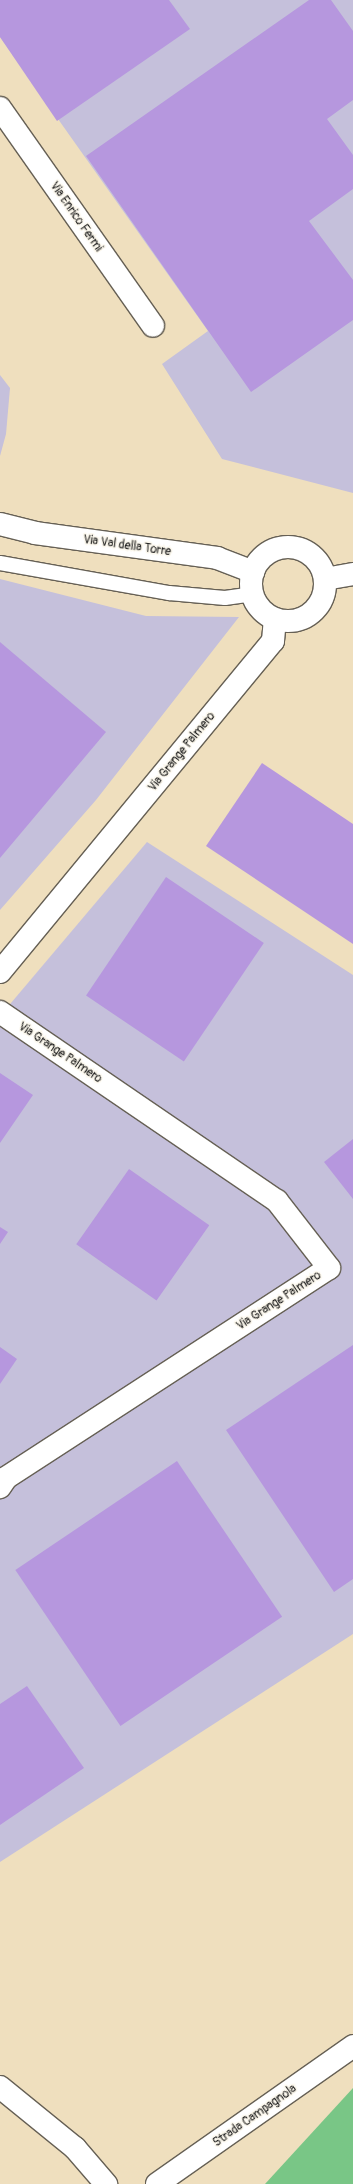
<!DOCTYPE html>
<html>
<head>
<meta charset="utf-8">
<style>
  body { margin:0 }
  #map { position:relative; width:353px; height:2184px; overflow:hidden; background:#efdfbe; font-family:Pangolin,sans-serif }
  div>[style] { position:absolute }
  .industrial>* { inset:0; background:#c5c0db }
  .green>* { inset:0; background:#79c686 }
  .building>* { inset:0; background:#b697de; transform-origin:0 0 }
  .roads { filter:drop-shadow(1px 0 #666055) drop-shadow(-1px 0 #666055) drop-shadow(0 1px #666055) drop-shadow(0 -1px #666055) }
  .service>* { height:14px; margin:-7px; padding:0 7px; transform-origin:7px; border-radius:7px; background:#fff }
  .minor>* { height:22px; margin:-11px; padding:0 11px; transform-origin:11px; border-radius:11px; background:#fff }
  .tertiary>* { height:22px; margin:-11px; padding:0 11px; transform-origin:11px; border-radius:11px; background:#fff }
  .tertiary>.ring { margin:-11px; padding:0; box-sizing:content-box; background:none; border:22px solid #fff; border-radius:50% }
  span { translate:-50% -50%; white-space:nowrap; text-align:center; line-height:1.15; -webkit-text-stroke:3px #fbf7ec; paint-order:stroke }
  .street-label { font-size:12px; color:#1c1c1c }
</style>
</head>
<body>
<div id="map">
  <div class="industrial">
    <i style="clip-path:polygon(0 0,353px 0,353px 493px,222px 459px,162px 364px,208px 331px,0 37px)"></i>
    <i style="clip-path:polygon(0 375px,10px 388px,6px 434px,0 456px)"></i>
    <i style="clip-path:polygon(0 579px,146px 616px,239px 617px,96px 800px,0 910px)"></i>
    <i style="clip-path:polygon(147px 842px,353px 975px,353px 1634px,0 1862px,0 1016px)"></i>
  </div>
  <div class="green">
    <i style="clip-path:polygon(353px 2088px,353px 2184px,265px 2184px)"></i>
  </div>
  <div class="building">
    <i style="clip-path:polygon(0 0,169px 0,190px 29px,57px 121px,0 37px)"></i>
    <i style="clip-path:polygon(309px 0,331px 0,353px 31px,353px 100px,327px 119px,353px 155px,353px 189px,309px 221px,353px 280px,353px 320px,251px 392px,86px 156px)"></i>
    <i style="clip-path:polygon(0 642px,106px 732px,0 858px)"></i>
    <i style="clip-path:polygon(262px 763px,353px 824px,353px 944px,206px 846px)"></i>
    <i style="left:166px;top:877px;width:118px;height:143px;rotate:34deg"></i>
    <i style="clip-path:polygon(0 1073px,33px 1095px,0 1143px)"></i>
    <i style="clip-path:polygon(353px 1139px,353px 1199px,324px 1162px)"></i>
    <i style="left:129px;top:1169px;width:98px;height:92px;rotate:35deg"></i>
    <i style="clip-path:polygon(0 1227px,8px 1232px,0 1244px)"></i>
    <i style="clip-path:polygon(353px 1345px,353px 1579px,334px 1592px,226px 1430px)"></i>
    <i style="clip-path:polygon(0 1347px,17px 1359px,0 1384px)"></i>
    <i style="left:177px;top:1461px;width:188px;height:195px;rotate:56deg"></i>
    <i style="clip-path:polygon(27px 1686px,84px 1768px,0 1825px,0 1704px)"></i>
  </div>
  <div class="roads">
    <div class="service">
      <i style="left:0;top:563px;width:172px;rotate:10.1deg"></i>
      <i style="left:169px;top:593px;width:56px;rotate:5.1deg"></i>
      <i style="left:225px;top:598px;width:27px;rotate:-8deg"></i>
    </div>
    <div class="minor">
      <i style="left:0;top:108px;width:266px;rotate:54.9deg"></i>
      <i style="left:0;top:524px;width:36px;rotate:14deg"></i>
      <i style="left:35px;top:533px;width:184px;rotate:7.8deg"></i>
      <i style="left:217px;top:558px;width:39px;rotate:21deg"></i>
      <i style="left:0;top:1012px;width:335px;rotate:34.3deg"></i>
      <i style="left:277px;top:1201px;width:85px;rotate:52.2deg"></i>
      <i style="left:329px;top:1268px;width:385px;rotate:147deg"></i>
      <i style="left:6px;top:1478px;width:11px;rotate:124deg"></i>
      <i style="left:0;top:2087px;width:97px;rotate:39.1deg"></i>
      <i style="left:75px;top:2148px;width:48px;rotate:49.3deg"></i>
      <i style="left:157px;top:2184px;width:240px;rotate:-35.1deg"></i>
    </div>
    <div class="tertiary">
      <i class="ring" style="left:251px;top:547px;width:52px;height:52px"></i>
      <i style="left:325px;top:579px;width:28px;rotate:-10deg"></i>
      <i style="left:0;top:972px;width:429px;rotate:-50.5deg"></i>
      <i style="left:273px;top:641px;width:22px;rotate:-85deg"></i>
    </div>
  </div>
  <div class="street-label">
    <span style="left:76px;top:217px;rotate:55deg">Via Enrico Fermi</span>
    <span style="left:127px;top:546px;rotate:8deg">Via Val della Torre</span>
    <span style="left:182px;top:752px;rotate:-51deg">Via Grange Palmero</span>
    <span style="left:60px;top:1053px;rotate:34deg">Via Grange Palmero</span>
    <span style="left:279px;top:1301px;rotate:-33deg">Via Grange Palmero</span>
    <span style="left:255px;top:2116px;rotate:-35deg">Strada Campagnola</span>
  </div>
</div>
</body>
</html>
